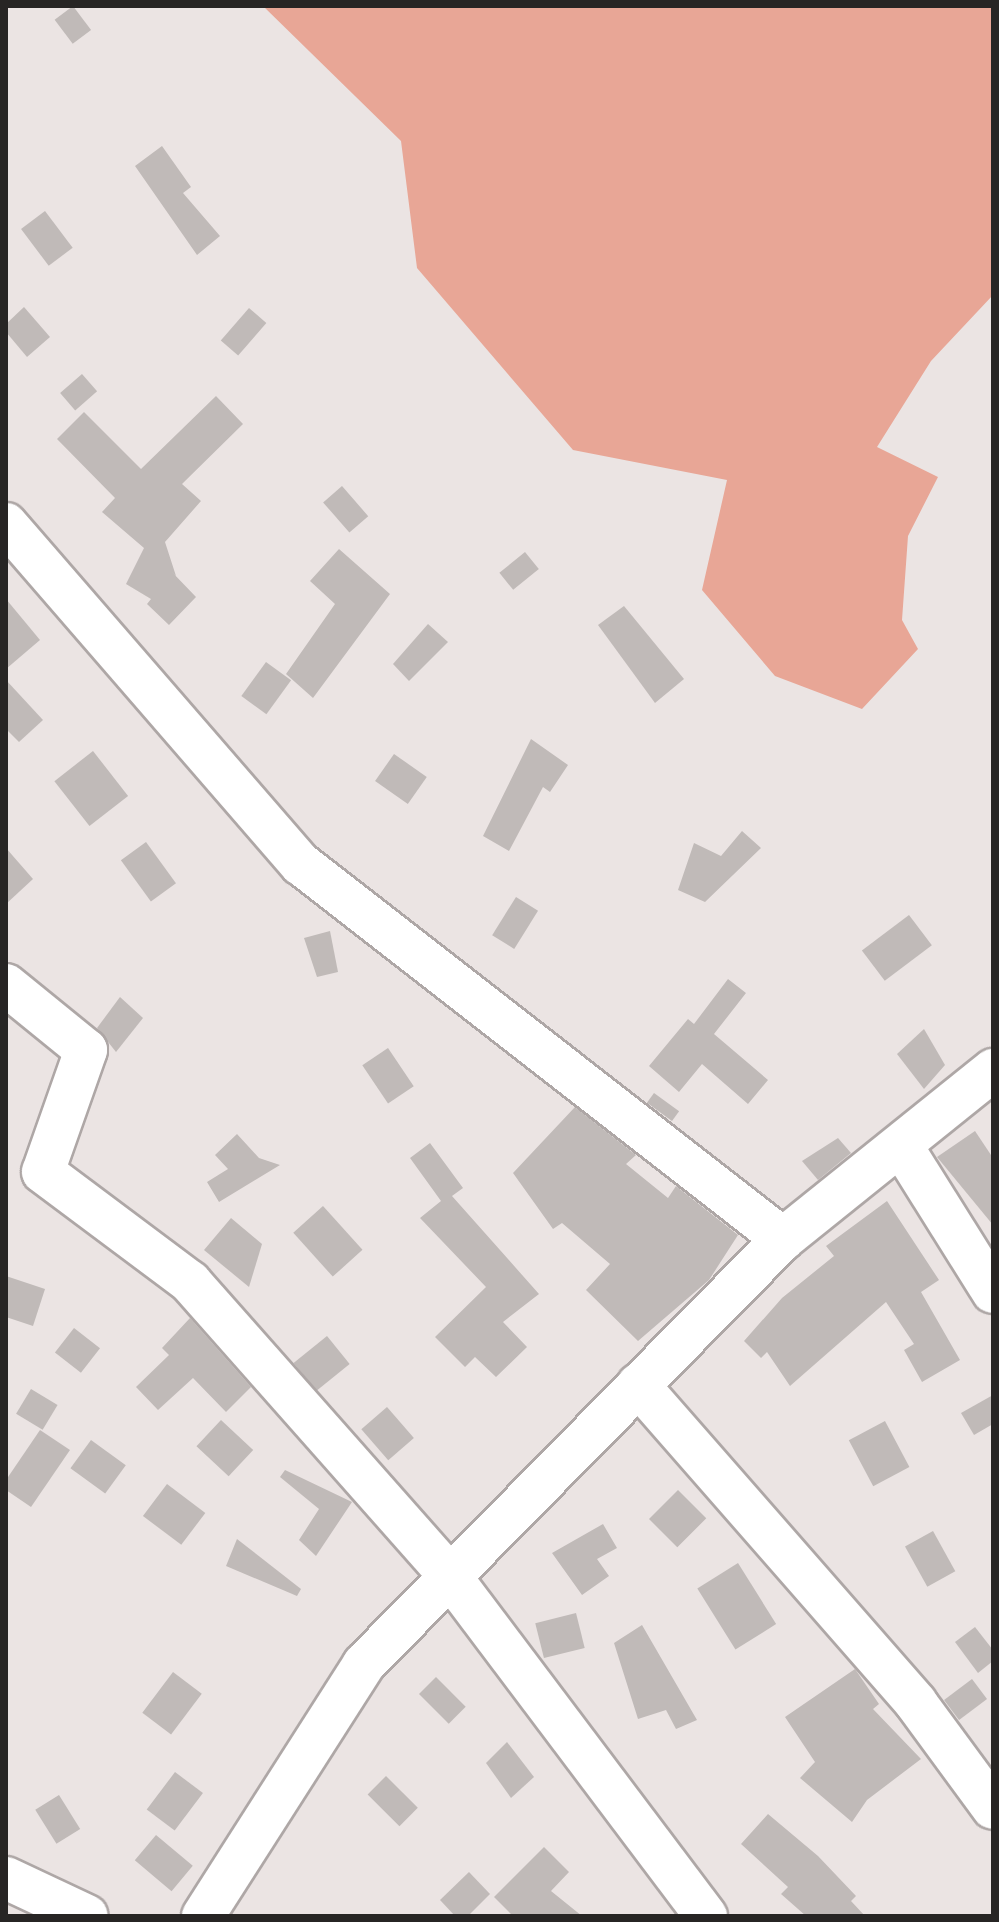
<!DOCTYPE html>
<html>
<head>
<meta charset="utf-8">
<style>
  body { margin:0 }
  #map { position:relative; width:999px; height:1922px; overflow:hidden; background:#ebe4e3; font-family:"Golos Text",sans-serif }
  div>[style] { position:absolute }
  .forest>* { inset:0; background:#e8a696 }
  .building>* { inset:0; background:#c0bab8; transform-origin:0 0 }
  .roads { filter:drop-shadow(2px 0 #aea7a6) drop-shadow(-2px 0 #aea7a6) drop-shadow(0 2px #aea7a6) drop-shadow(0 -2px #aea7a6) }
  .minor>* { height:42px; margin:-21px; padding:0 21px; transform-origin:21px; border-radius:21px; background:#fff }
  span { translate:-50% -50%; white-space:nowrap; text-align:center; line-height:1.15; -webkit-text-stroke:8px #f9f2f0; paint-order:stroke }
  .frame { position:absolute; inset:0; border:8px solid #272524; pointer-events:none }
</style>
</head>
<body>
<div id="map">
  <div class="forest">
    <i style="clip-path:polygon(263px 6px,993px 6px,993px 295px,931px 361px,877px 447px,938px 477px,908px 536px,902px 620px,918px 649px,862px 709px,775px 676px,702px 590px,727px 480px,573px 450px,417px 268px,401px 141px)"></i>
  </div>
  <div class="building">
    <i style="left:73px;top:6px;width:30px;height:23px;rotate:53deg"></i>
    <i style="clip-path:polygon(162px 146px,191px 187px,183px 193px,220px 236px,197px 255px,135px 166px)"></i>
    <i style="left:45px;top:211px;width:46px;height:30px;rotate:53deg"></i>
    <i style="clip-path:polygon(24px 307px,50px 337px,27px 357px,6px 332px,6px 324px)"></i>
    <i style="left:249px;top:308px;width:23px;height:43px;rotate:41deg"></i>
    <i style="left:82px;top:374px;width:23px;height:29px;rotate:49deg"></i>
    <i style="clip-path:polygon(216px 396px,243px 424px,182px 484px,201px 501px,165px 542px,176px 576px,171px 571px,196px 597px,169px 625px,147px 604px,151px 599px,126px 584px,144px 548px,102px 512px,115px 498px,57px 439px,84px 412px,141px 469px)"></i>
    <i style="left:342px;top:486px;width:40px;height:25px;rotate:49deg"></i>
    <i style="clip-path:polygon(339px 549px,390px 594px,313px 698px,286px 674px,335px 604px,310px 581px)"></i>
    <i style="left:525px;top:552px;width:22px;height:33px;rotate:51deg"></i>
    <i style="clip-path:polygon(6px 599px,40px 640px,6px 669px)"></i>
    <i style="clip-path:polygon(624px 606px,684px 679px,655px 703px,598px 625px)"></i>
    <i style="clip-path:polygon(428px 624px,448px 642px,409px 681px,393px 664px)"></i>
    <i style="left:266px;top:662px;width:31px;height:42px;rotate:36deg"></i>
    <i style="clip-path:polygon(6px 680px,43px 720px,19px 742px,6px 729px)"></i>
    <i style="clip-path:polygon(531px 739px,568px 765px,550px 792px,543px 787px,509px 851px,483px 836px)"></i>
    <i style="left:93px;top:751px;width:57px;height:49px;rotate:52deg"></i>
    <i style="left:394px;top:754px;width:40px;height:33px;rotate:35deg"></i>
    <i style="clip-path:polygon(742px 831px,761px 848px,705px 902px,678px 890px,694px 843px,721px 856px)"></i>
    <i style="left:146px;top:842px;width:51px;height:31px;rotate:54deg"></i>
    <i style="clip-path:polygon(6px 848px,33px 879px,6px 904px)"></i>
    <i style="left:516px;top:897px;width:26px;height:45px;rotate:32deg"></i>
    <i style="left:909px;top:915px;width:38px;height:59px;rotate:53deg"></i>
    <i style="clip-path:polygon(330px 931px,338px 972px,317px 977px,304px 938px)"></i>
    <i style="clip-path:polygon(728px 979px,746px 993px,714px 1034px,768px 1080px,748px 1104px,702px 1064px,679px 1092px,649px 1066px,688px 1019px,694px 1024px)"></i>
    <i style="clip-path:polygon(120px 997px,143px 1018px,116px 1052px,97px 1028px)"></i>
    <i style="clip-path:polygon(924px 1029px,945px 1065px,924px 1089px,897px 1054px)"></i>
    <i style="left:388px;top:1048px;width:46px;height:31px;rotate:56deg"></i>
    <i style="left:654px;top:1093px;width:31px;height:12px;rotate:36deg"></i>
    <i style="clip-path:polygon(575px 1107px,636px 1155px,626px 1164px,668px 1198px,676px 1186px,738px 1235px,709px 1280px,638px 1341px,586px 1290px,610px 1264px,562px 1223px,553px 1229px,513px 1173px)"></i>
    <i style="clip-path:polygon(975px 1131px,993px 1158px,993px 1225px,937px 1157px)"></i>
    <i style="clip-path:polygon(237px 1134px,259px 1158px,280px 1165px,219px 1202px,207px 1182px,228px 1169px,215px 1155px)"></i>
    <i style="clip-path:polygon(838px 1138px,851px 1153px,818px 1180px,802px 1161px)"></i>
    <i style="clip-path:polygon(430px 1143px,463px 1188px,452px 1196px,539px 1294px,503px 1322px,527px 1347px,496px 1377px,475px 1357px,465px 1367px,435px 1337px,486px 1287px,420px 1218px,441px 1201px,410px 1158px)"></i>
    <i style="clip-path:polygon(887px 1201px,939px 1280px,921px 1292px,960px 1360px,922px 1382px,904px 1350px,914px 1344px,886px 1302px,790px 1386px,767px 1352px,761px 1358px,744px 1341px,782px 1298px,834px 1256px,826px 1246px)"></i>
    <i style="left:323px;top:1206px;width:59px;height:40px;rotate:48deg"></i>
    <i style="clip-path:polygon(231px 1218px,262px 1244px,249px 1287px,204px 1250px)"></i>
    <i style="clip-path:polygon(6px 1276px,45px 1289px,33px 1326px,6px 1317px)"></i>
    <i style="clip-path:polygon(190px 1318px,251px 1387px,226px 1412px,193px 1378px,158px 1410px,136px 1387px,169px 1355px,162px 1348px)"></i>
    <i style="left:74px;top:1328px;width:33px;height:31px;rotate:38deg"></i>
    <i style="left:327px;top:1336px;width:36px;height:43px;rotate:51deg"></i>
    <i style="left:31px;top:1389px;width:31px;height:29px;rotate:31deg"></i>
    <i style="clip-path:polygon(993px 1395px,993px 1424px,974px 1435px,961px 1413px)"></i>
    <i style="left:387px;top:1407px;width:41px;height:34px;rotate:49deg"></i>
    <i style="left:221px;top:1420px;width:44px;height:36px;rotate:43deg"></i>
    <i style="left:885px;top:1421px;width:52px;height:41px;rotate:62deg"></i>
    <i style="clip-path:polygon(40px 1430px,70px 1450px,31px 1507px,6px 1490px,6px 1480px)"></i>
    <i style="left:91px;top:1440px;width:43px;height:35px;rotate:36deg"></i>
    <i style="clip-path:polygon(285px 1470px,352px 1502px,316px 1556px,299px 1540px,319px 1509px,280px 1477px)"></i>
    <i style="left:167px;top:1484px;width:48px;height:40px;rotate:37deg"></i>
    <i style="left:678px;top:1490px;width:40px;height:41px;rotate:45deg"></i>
    <i style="clip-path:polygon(603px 1524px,617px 1548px,597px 1559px,609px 1576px,582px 1595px,552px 1553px)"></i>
    <i style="left:933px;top:1531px;width:46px;height:32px;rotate:61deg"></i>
    <i style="clip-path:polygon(237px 1539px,301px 1589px,297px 1596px,226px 1566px)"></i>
    <i style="left:738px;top:1563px;width:72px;height:48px;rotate:58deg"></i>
    <i style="left:576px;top:1613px;width:36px;height:42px;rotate:76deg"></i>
    <i style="clip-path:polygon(642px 1625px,697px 1720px,676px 1729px,666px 1710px,638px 1719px,614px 1643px)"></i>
    <i style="clip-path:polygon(975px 1627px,993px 1650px,993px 1661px,978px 1673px,955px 1642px)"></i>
    <i style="clip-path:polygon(855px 1669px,879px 1704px,873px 1709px,921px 1759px,867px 1800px,852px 1822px,800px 1778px,815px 1762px,785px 1717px)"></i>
    <i style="left:173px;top:1672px;width:36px;height:51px;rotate:37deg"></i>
    <i style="left:436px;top:1677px;width:42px;height:24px;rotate:45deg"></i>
    <i style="left:972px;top:1679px;width:25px;height:35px;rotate:53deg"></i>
    <i style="clip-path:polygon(507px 1742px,534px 1777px,511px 1798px,486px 1763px)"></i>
    <i style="left:175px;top:1772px;width:35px;height:47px;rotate:37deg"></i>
    <i style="left:386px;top:1776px;width:45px;height:26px;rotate:45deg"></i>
    <i style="left:59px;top:1795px;width:40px;height:28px;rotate:58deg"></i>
    <i style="clip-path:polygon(768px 1814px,818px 1856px,856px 1896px,851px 1901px,865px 1916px,806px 1916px,781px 1894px,788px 1887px,741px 1844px)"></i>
    <i style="left:156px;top:1835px;width:48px;height:33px;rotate:40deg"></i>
    <i style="clip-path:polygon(544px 1847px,569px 1872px,551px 1891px,582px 1916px,513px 1916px,494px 1897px)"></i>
    <i style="clip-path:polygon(469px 1872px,490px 1894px,468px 1916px,455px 1916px,440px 1900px)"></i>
  </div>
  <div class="roads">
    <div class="minor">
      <i style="left:6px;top:524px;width:450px;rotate:49.1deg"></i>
      <i style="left:301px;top:864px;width:611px;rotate:37.88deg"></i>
      <i style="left:6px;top:985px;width:103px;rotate:39.1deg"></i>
      <i style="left:86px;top:1050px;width:129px;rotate:109.4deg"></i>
      <i style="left:43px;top:1172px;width:184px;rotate:36.8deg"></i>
      <i style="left:190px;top:1282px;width:391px;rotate:48.5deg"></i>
      <i style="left:449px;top:1575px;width:427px;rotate:53deg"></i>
      <i style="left:902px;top:1147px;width:171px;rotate:57.9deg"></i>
      <i style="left:638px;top:1385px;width:422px;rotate:48.8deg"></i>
      <i style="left:916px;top:1703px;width:130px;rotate:53.7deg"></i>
      <i style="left:6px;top:1878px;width:89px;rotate:25.1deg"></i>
      <i style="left:203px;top:1916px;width:299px;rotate:-57.4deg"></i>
      <i style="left:364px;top:1664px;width:597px;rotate:-45.41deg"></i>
      <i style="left:783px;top:1239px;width:270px;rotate:-38.8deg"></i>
    </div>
  </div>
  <div class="frame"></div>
</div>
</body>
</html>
